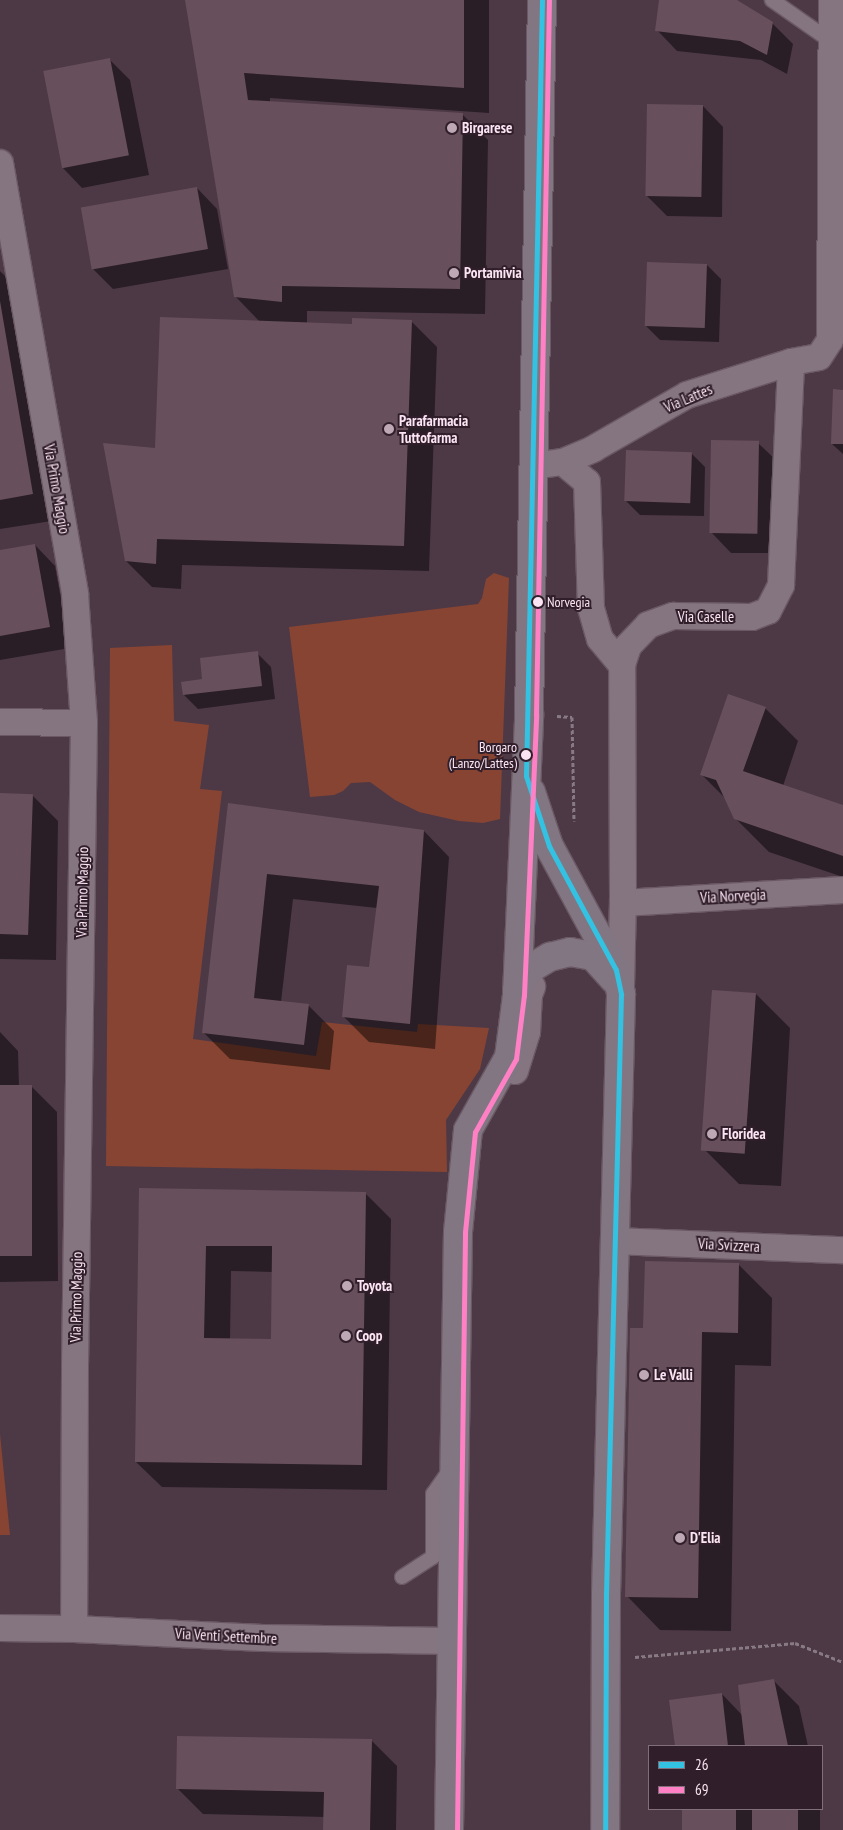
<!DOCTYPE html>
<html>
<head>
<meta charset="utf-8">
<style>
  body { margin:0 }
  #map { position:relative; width:843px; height:1830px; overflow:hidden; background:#4d3946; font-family:"PT Sans Narrow",sans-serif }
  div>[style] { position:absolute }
  .green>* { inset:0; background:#884432 }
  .shadow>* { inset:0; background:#0007; transform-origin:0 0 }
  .building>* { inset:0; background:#684f5c; transform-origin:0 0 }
  .path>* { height:3px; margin-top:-1.5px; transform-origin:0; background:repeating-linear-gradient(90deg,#887a83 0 4px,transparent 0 6.5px) }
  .roads { filter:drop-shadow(1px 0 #6a5864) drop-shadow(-1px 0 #6a5864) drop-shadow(0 1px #6a5864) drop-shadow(0 -1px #6a5864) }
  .lane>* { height:14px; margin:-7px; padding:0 7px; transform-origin:7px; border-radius:7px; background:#857580 }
  .street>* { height:26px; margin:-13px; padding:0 13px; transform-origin:13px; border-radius:13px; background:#857580 }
  .secondary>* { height:28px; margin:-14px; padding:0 14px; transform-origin:14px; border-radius:14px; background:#827682 }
  .bus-1>* { height:5px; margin:-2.5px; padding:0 2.5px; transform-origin:2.5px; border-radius:2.5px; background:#33c2e2 }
  .bus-2>* { height:5px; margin:-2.5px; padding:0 2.5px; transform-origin:2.5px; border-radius:2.5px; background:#ff80c5 }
  .dots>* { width:14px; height:14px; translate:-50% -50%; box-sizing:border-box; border:2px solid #301f2b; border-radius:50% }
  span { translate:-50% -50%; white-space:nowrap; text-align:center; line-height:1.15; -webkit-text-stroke:4px #301f2b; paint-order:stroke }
  .bus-label { font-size:14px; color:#fbe4f3 }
  .left { translate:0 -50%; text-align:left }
  .right { translate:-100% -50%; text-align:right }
  .poi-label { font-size:15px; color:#fbe4f3; font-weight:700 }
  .street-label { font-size:15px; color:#fbe4f3 }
  .legend { position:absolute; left:648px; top:1745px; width:175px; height:65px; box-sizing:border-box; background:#301f2b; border:1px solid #816e7b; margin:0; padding:6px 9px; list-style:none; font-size:15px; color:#fbe4f3 }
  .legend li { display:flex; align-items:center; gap:10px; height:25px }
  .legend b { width:25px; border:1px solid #816e7b }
</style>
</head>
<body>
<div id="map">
  <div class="green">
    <i style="clip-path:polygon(494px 573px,509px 578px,500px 819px,483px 823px,459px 821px,419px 812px,395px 800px,370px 782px,351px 783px,343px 791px,334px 795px,310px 797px,289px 627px,478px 604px,482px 598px,486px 579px)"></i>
    <i style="clip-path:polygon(172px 645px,174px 721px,209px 725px,200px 789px,222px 791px,193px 1039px,316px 1056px,322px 1022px,417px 1032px,418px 1024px,489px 1028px,480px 1069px,446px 1120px,447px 1172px,106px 1166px,110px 648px)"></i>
    <i style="clip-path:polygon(0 1434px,10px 1535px,0 1535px)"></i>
  </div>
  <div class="shadow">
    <i style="clip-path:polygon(186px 0,489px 0,489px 113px,270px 98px,270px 102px,462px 114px,488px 140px,485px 314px,307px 311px,307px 324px,353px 326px,411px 321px,437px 347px,429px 571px,182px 565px,181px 589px,152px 587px,126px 561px,156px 449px,260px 322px,235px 296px)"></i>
    <i style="clip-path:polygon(660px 0,735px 0,772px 23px,793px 44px,787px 74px,761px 60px,677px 51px,657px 30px)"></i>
    <i style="clip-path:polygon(109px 59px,130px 80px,149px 175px,82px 188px,62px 167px)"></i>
    <i style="clip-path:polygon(703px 106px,723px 127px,722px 217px,667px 216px,646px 195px)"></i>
    <i style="clip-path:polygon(197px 188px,217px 209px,228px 269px,113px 289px,92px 268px)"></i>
    <i style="clip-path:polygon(707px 265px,721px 279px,719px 342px,660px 340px,646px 326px)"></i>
    <i style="clip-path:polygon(0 271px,20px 291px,58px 520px,0 529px)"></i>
    <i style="clip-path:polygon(843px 391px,843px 454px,832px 444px)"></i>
    <i style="clip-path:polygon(758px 443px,779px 463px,777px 553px,731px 553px,711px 532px)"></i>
    <i style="clip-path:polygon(691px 453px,705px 467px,704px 516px,640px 515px,626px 501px)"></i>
    <i style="clip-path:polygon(35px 545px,55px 566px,70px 648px,0 660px,0 551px)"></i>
    <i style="clip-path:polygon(257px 653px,271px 667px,275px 699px,198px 709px,184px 695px,204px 680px)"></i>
    <i style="clip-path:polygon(765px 708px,798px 741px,783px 786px,843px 806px,843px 877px,769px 852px,735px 818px,726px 799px,702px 775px)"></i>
    <i style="clip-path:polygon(0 795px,32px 795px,58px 821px,56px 960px,0 959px)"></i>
    <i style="clip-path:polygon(229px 804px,424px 831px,449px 857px,435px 1049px,369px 1042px,343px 1016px,371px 969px,377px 908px,293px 899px,281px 1002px,308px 1005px,334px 1031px,330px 1070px,230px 1059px,204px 1033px)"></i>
    <i style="clip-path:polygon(756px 994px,790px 1028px,781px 1186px,739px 1184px,705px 1150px)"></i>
    <i style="clip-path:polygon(0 1032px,18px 1051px,19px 1087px,31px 1086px,57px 1112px,58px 1281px,0 1282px)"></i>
    <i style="clip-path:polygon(evenodd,140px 1189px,365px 1193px,391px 1219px,387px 1490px,162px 1487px,136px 1462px,140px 1189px,231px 1271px,273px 1272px,272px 1340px,230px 1340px,231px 1271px)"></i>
    <i style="clip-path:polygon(738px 1264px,772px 1298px,771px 1366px,735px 1365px,731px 1631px,660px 1630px,627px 1596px,645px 1329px)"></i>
    <i style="clip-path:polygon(773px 1680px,799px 1706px,808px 1746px,676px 1746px,671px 1701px,722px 1694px,742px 1715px)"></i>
    <i style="clip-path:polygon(371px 1740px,397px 1766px,396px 1830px,324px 1830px,325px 1817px,203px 1814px,177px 1788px)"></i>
    <i style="left:684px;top:1809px;width:136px;height:21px"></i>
  </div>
  <div class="building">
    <i style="clip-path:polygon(185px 0,464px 0,464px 88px,244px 73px,248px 100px,463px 113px,460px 289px,282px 286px,282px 302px,234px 297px)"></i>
    <i style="clip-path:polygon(659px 0,737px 0,773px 22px,767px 55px,740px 41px,655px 31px)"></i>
    <i style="left:110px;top:58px;width:99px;height:68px;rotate:79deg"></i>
    <i style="left:647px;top:104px;width:56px;height:92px;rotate:1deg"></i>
    <i style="left:197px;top:187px;width:63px;height:118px;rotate:80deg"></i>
    <i style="left:647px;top:262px;width:60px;height:64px;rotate:2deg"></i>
    <i style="clip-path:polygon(0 301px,33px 494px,0 500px)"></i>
    <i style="clip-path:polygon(160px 317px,352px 324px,352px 318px,412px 320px,404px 546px,157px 539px,156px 564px,125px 561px,103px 443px,155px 448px)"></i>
    <i style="clip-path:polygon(833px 389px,843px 390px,843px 444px,831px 444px)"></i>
    <i style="left:711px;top:440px;width:48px;height:93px;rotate:1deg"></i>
    <i style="left:626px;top:450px;width:66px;height:51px;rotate:2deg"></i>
    <i style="clip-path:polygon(35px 544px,50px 627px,0 636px,0 550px)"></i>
    <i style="clip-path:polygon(258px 651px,262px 686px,183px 695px,181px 682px,202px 679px,200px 658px)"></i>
    <i style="clip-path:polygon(728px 694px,766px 707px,743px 771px,843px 805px,843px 856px,734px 819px,716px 780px,700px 775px)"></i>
    <i style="left:0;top:793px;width:33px;height:141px;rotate:2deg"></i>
    <i style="clip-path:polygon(228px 803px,424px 830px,410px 1024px,342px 1017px,347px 965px,369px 967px,379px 886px,267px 874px,254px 998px,309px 1004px,304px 1045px,202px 1033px)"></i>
    <i style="left:712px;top:990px;width:44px;height:161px;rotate:4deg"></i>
    <i style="left:32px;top:1085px;width:171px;height:32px;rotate:90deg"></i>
    <i style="clip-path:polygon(evenodd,139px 1188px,366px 1192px,362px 1465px,135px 1462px,139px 1188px,206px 1246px,272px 1246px,271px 1339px,204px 1338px,206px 1246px)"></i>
    <i style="clip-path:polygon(645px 1261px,739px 1263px,738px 1333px,702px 1332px,698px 1598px,625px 1597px,630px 1328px,643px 1328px)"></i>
    <i style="clip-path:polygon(774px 1679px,788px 1746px,745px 1746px,738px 1685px)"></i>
    <i style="clip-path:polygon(722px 1693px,728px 1746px,675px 1746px,669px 1700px)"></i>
    <i style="clip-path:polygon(177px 1736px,372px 1739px,370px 1830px,323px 1830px,324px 1792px,176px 1789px)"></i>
    <i style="left:682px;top:1809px;width:54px;height:21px"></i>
    <i style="left:752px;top:1809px;width:46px;height:21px"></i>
  </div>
  <div class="path">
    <i style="left:557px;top:716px;width:15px;rotate:4deg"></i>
    <i style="left:572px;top:717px;width:104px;rotate:88.9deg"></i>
    <i style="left:635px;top:1657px;width:161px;rotate:-5deg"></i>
    <i style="left:795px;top:1643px;width:52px;rotate:21.6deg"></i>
  </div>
  <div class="roads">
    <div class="lane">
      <i style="left:772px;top:0;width:73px;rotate:35deg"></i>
      <i style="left:402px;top:1577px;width:37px;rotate:-33deg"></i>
      <i style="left:433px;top:1557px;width:63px;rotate:-90deg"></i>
      <i style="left:433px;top:1494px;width:32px;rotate:-55deg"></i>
    </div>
    <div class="street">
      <i style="left:0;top:163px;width:437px;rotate:80.1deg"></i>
      <i style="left:75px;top:594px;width:129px;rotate:86deg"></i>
      <i style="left:84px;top:723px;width:645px;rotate:90.8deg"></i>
      <i style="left:75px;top:1368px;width:261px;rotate:90.2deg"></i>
      <i style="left:830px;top:340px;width:340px;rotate:-89.7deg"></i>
      <i style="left:563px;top:462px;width:31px;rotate:40deg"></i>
      <i style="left:587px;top:482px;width:126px;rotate:88.2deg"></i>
      <i style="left:591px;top:608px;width:32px;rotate:74deg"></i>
      <i style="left:600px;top:639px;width:34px;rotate:50deg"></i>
      <i style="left:533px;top:466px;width:30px;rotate:-8deg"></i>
      <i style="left:563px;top:462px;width:33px;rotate:-23deg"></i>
      <i style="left:593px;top:449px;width:108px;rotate:-29.9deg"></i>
      <i style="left:687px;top:395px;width:109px;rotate:-17.6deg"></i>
      <i style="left:791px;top:362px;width:28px;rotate:-10deg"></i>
      <i style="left:819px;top:357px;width:20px;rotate:-57deg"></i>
      <i style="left:0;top:722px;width:84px;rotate:0.7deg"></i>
      <i style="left:623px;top:903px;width:220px;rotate:-3.4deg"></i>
      <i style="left:621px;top:988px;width:85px;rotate:-88.7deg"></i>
      <i style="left:623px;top:903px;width:238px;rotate:-90.2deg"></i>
      <i style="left:622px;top:665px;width:20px;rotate:-72deg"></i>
      <i style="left:628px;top:646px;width:29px;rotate:-46deg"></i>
      <i style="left:648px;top:625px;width:27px;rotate:-20deg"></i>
      <i style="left:673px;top:616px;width:79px;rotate:0.7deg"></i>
      <i style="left:752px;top:617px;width:17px;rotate:-21deg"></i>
      <i style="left:768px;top:611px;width:29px;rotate:-63deg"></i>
      <i style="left:781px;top:585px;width:223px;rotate:-87.4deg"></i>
      <i style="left:515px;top:1071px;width:41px;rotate:-72.9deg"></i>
      <i style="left:527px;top:1032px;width:37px;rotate:-87deg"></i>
      <i style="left:529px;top:995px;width:9px;rotate:-69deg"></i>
      <i style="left:615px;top:1241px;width:228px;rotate:2.3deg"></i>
      <i style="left:0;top:1628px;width:74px;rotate:0.8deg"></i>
      <i style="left:74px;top:1629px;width:189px;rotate:2.7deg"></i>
      <i style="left:263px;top:1638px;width:189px;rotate:0.9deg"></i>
    </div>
    <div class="secondary">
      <i style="left:531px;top:792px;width:57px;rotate:71.6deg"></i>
      <i style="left:549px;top:846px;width:141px;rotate:61.6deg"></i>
      <i style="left:616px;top:970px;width:25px;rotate:78deg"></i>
      <i style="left:621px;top:994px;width:599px;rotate:91.43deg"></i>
      <i style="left:606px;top:1593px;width:237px;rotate:90.2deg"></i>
      <i style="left:517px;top:990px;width:23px;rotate:-61deg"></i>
      <i style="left:528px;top:970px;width:26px;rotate:-31deg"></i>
      <i style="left:550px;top:957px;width:21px;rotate:-14deg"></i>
      <i style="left:570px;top:952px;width:23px;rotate:10deg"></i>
      <i style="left:593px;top:956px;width:31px;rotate:48deg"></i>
      <i style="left:449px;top:1830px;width:598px;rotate:-89.14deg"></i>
      <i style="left:458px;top:1232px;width:102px;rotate:-84.4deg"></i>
      <i style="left:468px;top:1130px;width:84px;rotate:-60.7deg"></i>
      <i style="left:509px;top:1057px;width:63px;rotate:-82.6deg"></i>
      <i style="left:517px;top:995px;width:280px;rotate:-87.5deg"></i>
      <i style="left:529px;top:715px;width:715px;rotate:-88.96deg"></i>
    </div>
  </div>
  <div class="bus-1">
    <i style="left:542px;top:0;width:776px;rotate:91.18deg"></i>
    <i style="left:526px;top:776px;width:74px;rotate:71.8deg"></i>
    <i style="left:549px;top:846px;width:141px;rotate:61.6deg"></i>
    <i style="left:616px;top:970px;width:25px;rotate:78deg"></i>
    <i style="left:621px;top:994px;width:599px;rotate:91.43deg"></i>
    <i style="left:606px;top:1593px;width:237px;rotate:90.2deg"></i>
  </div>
  <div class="bus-2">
    <i style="left:457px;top:1830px;width:598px;rotate:-89.23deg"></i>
    <i style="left:465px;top:1232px;width:100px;rotate:-84.3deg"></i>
    <i style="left:475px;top:1132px;width:84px;rotate:-60.7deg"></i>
    <i style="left:516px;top:1059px;width:64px;rotate:-82.9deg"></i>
    <i style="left:524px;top:995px;width:280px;rotate:-87.5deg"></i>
    <i style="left:536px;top:715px;width:715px;rotate:-88.96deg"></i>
  </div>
  <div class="dots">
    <i style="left:452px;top:128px;background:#bea8b6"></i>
    <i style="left:454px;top:273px;background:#bea8b6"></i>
    <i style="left:389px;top:429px;background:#bea8b6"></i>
    <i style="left:538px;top:602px;background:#fbe4f3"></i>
    <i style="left:526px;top:755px;background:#fbe4f3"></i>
    <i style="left:712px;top:1134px;background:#bea8b6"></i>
    <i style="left:347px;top:1286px;background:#bea8b6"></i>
    <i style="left:346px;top:1336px;background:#bea8b6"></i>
    <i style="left:644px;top:1375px;background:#bea8b6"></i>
    <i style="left:680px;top:1538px;background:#bea8b6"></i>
  </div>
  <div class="bus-label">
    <span class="left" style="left:547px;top:602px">Norvegia</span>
    <span class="right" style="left:517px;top:755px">Borgaro<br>(Lanzo/Lattes)</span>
  </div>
  <div class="poi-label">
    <span class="left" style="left:462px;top:128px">Birgarese</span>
    <span class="left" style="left:464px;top:273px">Portamivia</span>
    <span class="left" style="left:399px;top:429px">Parafarmacia<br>Tuttofarma</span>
    <span class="left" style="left:722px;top:1134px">Floridea</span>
    <span class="left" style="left:357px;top:1286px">Toyota</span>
    <span class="left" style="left:356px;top:1336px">Coop</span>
    <span class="left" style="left:654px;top:1375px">Le Valli</span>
    <span class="left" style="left:690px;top:1538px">D'Elia</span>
  </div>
  <div class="street-label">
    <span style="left:688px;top:398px;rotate:-23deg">Via Lattes</span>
    <span style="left:57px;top:489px;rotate:80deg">Via Primo Maggio</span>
    <span style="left:706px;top:617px">Via Caselle</span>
    <span style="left:82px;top:892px;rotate:-89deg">Via Primo Maggio</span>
    <span style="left:733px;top:896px;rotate:-3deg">Via Norvegia</span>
    <span style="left:729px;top:1245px;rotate:3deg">Via Svizzera</span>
    <span style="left:76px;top:1297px;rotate:-89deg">Via Primo Maggio</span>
    <span style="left:226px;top:1636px;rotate:3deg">Via Venti Settembre</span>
  </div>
  <ul class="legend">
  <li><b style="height:6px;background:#33c2e2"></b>26</li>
  <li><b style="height:6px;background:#ff80c5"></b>69</li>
  </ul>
</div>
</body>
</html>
